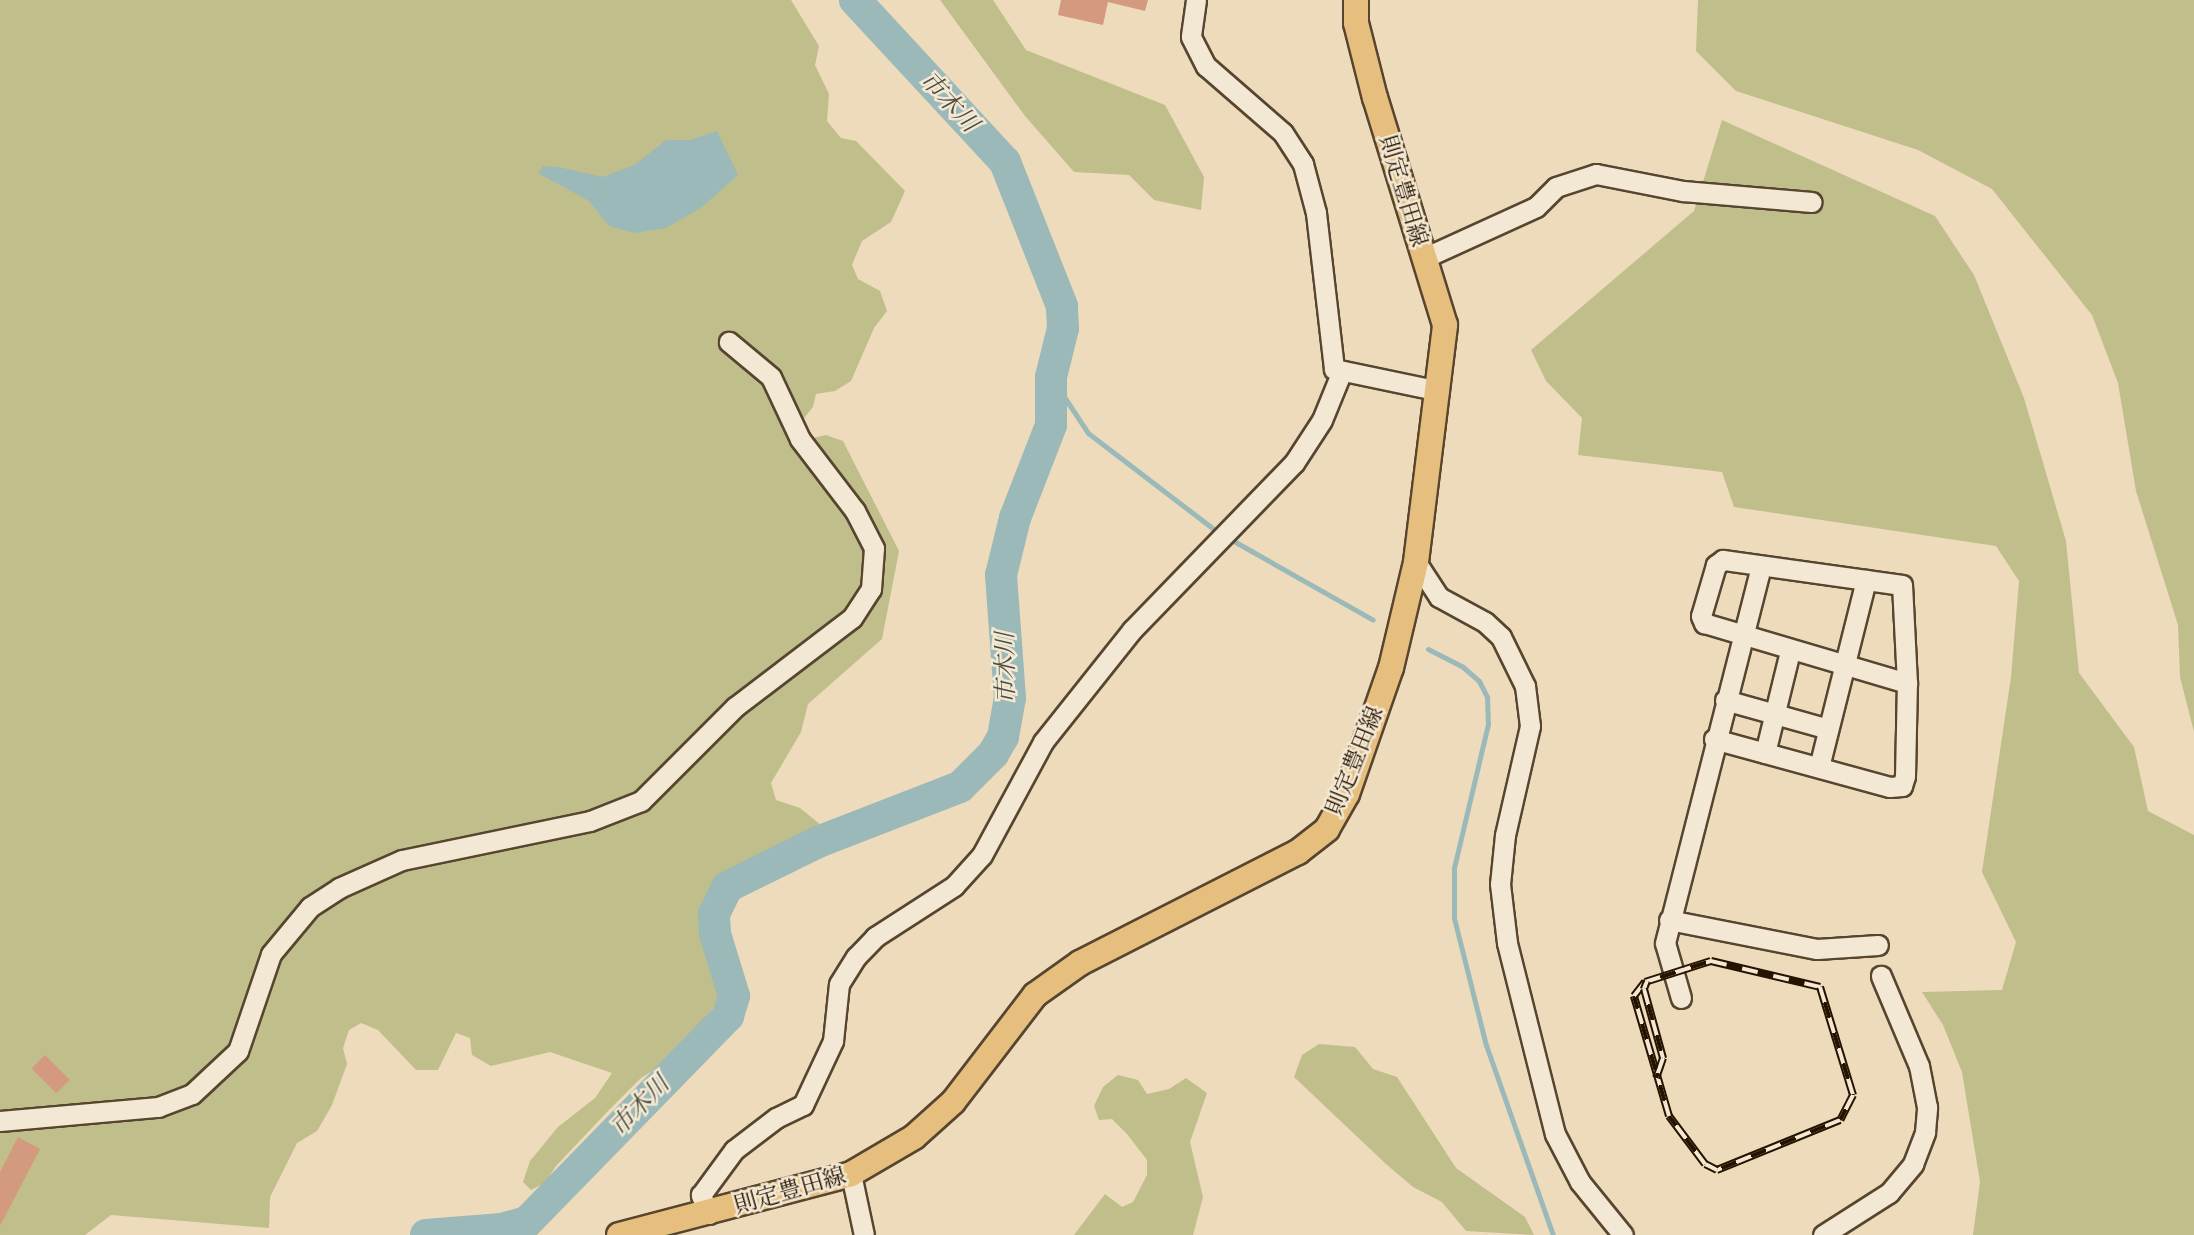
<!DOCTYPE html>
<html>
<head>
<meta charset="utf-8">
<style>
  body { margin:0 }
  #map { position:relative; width:2194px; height:1235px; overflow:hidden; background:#eddbbc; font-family:"IM FELL French Canon","Noto Serif JP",serif }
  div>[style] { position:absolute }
  .green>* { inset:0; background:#c0be8b }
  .water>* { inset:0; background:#9bb9b8 }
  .stream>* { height:5px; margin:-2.5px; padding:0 2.5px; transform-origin:2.5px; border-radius:2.5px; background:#9bb9b8 }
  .river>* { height:32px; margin:-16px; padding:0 16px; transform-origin:16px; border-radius:16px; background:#9bb9b8 }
  .building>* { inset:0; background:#d39a80; transform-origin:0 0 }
  .roads { filter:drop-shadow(2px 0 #57452f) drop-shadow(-2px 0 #57452f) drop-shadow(0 2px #57452f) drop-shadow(0 -2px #57452f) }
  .minor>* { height:19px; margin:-9.5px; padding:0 9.5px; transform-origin:9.5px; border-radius:9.5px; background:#f3e8d3 }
  .major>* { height:24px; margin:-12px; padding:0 12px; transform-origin:12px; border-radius:12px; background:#e6be7e }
  .rail>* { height:8px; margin-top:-4px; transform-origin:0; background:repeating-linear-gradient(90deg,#f3e8d3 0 16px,#251300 0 32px); box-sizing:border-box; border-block:2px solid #251300 }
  span { translate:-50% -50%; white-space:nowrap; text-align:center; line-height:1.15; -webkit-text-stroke:5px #f3e8d3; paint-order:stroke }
  .street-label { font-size:23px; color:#251300 }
  .water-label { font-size:24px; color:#4e4d40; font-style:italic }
</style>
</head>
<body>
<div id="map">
  <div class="green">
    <i style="clip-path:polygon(0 0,791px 0,819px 46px,815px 65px,829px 94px,827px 121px,841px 138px,856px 141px,905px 191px,891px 222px,862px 241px,852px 265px,858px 279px,880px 291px,887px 311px,874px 328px,851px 381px,835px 391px,816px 394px,813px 407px,800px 423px,817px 451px,813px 438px,826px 435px,843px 441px,899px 551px,882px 639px,808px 704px,801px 732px,771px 783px,776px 800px,800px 808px,821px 825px,817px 835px,719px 888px,711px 907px,710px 933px,728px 982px,729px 1005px,715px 1006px,663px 1064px,641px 1078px,608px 1111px,556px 1166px,545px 1183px,531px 1190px,523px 1182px,530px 1161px,558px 1127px,595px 1098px,612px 1073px,550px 1052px,491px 1066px,472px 1055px,470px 1038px,456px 1033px,438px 1070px,416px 1070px,378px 1030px,361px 1023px,349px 1030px,343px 1048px,347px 1064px,332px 1105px,317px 1131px,297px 1143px,270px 1197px,269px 1228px,111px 1215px,85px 1235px,0 1235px)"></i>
    <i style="clip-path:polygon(940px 0,993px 0,1026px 50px,1165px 105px,1204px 177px,1201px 210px,1154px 200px,1129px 175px,1074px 172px,1025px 116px)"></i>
    <i style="clip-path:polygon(1698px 0,2194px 0,2194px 732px,2180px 677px,2178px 625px,2136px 491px,2118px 383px,2092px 315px,1992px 189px,1918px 150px,1736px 91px,1696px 51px)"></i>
    <i style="clip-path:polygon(1722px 120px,1935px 216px,1974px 275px,2024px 398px,2066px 541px,2079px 673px,2134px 747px,2148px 811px,2194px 835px,2194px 1235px,1973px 1235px,1980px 1182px,1962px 1072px,1943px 1025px,1922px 992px,2002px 990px,2016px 942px,1982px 872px,2011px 677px,2019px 581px,1996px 546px,1734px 507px,1722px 472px,1578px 455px,1582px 418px,1546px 381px,1531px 350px,1694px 211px)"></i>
    <i style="clip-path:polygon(1319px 1044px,1355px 1047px,1373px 1069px,1397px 1077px,1456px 1168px,1525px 1217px,1534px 1235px,1466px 1231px,1442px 1202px,1413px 1187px,1386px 1164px,1294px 1077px,1302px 1055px)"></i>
    <i style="clip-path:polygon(1118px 1075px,1138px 1080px,1147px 1094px,1169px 1089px,1186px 1078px,1207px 1093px,1190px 1142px,1203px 1197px,1193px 1235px,1074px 1235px,1105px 1194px,1122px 1207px,1133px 1202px,1147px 1175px,1147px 1160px,1127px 1134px,1112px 1119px,1099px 1120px,1094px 1106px,1103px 1087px)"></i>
  </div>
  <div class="water">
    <i style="clip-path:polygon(717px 131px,738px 175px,702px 207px,666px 228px,634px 233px,609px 226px,589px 201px,538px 173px,543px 166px,558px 167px,603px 177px,636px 164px,666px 140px,690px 140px)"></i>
  </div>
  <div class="stream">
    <i style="left:1051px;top:377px;width:67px;rotate:56.5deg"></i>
    <i style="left:1088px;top:433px;width:161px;rotate:37.4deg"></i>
    <i style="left:1216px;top:531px;width:180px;rotate:29.5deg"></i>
    <i style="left:1428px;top:649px;width:39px;rotate:27deg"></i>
    <i style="left:1463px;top:667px;width:21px;rotate:41deg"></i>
    <i style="left:1479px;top:681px;width:18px;rotate:63deg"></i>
    <i style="left:1487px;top:697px;width:27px;rotate:88deg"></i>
    <i style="left:1488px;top:724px;width:148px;rotate:103.3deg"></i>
    <i style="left:1454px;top:868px;width:50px;rotate:90deg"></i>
    <i style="left:1454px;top:918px;width:131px;rotate:75.9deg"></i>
    <i style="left:1486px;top:1045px;width:201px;rotate:70.6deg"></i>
  </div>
  <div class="river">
    <i style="left:426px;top:1235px;width:76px;rotate:-4.5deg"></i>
    <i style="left:502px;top:1229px;width:26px;rotate:-16deg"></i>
    <i style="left:527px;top:1222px;width:288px;rotate:-45.7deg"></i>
    <i style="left:728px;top:1016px;width:21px;rotate:-73deg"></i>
    <i style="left:734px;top:996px;width:65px;rotate:-107deg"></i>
    <i style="left:715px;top:934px;width:20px;rotate:-93deg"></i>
    <i style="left:714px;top:914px;width:30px;rotate:-64deg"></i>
    <i style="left:727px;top:887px;width:102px;rotate:-26.3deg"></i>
    <i style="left:818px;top:842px;width:152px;rotate:-21.2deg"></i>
    <i style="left:960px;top:787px;width:47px;rotate:-45deg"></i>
    <i style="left:993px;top:754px;width:20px;rotate:-60deg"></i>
    <i style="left:1003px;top:737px;width:40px;rotate:-80deg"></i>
    <i style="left:1010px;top:698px;width:123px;rotate:-94.2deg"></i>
    <i style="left:1001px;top:575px;width:59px;rotate:-76.2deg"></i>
    <i style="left:1015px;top:518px;width:100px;rotate:-68.8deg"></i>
    <i style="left:1051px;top:425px;width:48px;rotate:-90deg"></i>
    <i style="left:1051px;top:377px;width:50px;rotate:-76.2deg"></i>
    <i style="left:1063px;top:328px;width:22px;rotate:-93deg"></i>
    <i style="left:1062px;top:306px;width:155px;rotate:-111.6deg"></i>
    <i style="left:1005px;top:162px;width:221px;rotate:-132.8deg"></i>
  </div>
  <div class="building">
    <i style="clip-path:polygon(1061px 0,1148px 0,1145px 11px,1108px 2px,1103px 25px,1058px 15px)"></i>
    <i style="left:45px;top:1055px;width:35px;height:19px;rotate:45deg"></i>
    <i style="clip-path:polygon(18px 1137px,40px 1149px,0 1226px,0 1172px)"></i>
  </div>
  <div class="roads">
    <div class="minor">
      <i style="left:1196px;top:0;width:37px;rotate:98deg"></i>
      <i style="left:1191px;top:37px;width:33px;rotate:63deg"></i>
      <i style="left:1206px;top:66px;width:102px;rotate:41deg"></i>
      <i style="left:1283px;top:133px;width:37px;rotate:57deg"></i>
      <i style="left:1303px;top:164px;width:51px;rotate:75.1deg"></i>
      <i style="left:1316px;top:213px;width:157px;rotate:83.4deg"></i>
      <i style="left:1334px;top:369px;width:107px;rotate:11.8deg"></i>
      <i style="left:1424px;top:258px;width:123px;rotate:-24.5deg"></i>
      <i style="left:1536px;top:207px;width:28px;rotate:-45deg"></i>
      <i style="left:1556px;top:187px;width:42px;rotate:-18deg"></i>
      <i style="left:1596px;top:174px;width:89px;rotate:11.1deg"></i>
      <i style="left:1683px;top:191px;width:129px;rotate:4.9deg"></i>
      <i style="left:1416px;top:562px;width:42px;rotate:56.7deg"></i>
      <i style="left:1439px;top:597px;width:52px;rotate:28.5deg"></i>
      <i style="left:1485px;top:622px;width:22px;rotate:43deg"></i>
      <i style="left:1501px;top:637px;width:55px;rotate:63.9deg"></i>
      <i style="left:1525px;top:686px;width:40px;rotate:82.9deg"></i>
      <i style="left:1530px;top:726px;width:112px;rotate:102.9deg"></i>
      <i style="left:1505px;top:835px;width:49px;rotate:95.8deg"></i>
      <i style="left:1500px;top:884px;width:59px;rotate:83.2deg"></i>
      <i style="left:1507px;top:943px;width:197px;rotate:75.9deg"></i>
      <i style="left:1555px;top:1134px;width:54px;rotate:62.5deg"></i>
      <i style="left:1580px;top:1182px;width:68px;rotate:50.9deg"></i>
      <i style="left:1725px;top:700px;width:107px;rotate:15.7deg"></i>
      <i style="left:1714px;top:739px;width:182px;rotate:15.3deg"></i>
      <i style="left:1890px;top:787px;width:12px;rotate:-5deg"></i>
      <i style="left:1902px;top:786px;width:10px;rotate:-73deg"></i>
      <i style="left:1905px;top:776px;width:93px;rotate:-88.8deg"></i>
      <i style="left:1907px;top:683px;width:98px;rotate:-92.9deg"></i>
      <i style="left:1902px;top:585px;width:181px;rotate:-172deg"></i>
      <i style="left:1723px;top:560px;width:9px;rotate:144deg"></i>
      <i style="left:1716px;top:565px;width:53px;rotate:106.4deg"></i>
      <i style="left:1701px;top:616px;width:8px;rotate:67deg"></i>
      <i style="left:1704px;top:623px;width:212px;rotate:16.5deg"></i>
      <i style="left:1765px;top:753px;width:105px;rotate:-76.2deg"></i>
      <i style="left:1819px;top:767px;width:193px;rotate:-75.9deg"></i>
      <i style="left:1669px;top:920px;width:151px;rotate:11.1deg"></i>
      <i style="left:1817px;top:949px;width:61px;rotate:-3.8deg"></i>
      <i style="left:1681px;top:998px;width:57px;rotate:-106.2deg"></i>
      <i style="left:1665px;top:943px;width:389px;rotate:-75.7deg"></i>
      <i style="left:0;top:1121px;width:159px;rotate:-5.1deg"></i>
      <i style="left:158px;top:1107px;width:36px;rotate:-21deg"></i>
      <i style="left:192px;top:1094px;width:63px;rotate:-43.1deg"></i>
      <i style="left:238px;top:1051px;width:102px;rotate:-71.2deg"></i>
      <i style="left:271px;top:954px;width:61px;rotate:-50.3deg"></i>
      <i style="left:310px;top:907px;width:35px;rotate:-33deg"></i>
      <i style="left:339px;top:888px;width:69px;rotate:-24deg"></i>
      <i style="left:402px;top:860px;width:192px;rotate:-11.7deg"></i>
      <i style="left:590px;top:821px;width:55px;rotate:-21.4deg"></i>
      <i style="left:641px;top:801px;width:133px;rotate:-45deg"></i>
      <i style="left:735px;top:707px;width:147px;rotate:-37.3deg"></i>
      <i style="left:852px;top:618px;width:35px;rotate:-57deg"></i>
      <i style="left:871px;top:589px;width:41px;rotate:-85.8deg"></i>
      <i style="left:874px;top:548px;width:42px;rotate:-117.2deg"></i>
      <i style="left:855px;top:511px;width:91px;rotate:-127.4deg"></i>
      <i style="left:800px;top:439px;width:68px;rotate:-115.1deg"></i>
      <i style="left:771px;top:377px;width:55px;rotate:-140.2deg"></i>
      <i style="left:851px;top:1174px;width:62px;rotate:78deg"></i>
      <i style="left:709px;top:1214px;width:21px;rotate:-113deg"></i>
      <i style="left:701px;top:1195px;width:56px;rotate:-53.7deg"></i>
      <i style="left:734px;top:1150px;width:53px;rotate:-37.3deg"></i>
      <i style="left:776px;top:1118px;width:30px;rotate:-26deg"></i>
      <i style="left:803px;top:1105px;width:71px;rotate:-64.9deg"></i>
      <i style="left:833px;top:1041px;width:57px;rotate:-84deg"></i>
      <i style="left:839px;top:984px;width:32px;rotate:-58deg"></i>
      <i style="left:856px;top:957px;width:28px;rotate:-46deg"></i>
      <i style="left:875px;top:937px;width:94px;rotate:-32.8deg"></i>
      <i style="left:954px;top:886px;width:42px;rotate:-47.9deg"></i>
      <i style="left:982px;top:855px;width:128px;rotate:-61.6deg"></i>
      <i style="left:1043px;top:742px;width:143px;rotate:-51.5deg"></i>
      <i style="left:1132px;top:630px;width:233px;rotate:-45.9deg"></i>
      <i style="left:1294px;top:463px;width:51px;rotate:-56.9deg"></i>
      <i style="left:1322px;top:420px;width:53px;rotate:-67.8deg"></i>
      <i style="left:1823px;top:1235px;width:78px;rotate:-32.5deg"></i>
      <i style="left:1889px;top:1193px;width:38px;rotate:-50deg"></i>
      <i style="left:1913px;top:1164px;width:34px;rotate:-69deg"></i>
      <i style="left:1925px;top:1132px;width:25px;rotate:-85deg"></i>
      <i style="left:1927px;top:1107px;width:42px;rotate:-101deg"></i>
      <i style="left:1919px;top:1066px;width:98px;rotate:-112.9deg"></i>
    </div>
    <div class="major">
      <i style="left:619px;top:1235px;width:240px;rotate:-14.7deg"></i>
      <i style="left:851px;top:1174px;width:73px;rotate:-30.4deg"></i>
      <i style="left:914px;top:1137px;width:52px;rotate:-41.9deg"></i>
      <i style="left:953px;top:1102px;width:135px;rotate:-52.5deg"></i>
      <i style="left:1035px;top:995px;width:55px;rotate:-35.4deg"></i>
      <i style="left:1080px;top:963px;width:245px;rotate:-27deg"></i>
      <i style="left:1298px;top:852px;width:37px;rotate:-38deg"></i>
      <i style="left:1327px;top:829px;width:40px;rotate:-60.3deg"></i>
      <i style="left:1347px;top:794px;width:133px;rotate:-70.8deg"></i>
      <i style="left:1391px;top:668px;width:109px;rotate:-76.7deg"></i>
      <i style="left:1416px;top:562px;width:239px;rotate:-83deg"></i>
      <i style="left:1445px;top:325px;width:238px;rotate:-107.1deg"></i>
      <i style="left:1375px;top:98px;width:77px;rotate:-104.2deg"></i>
      <i style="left:1356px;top:23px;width:23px;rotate:-90deg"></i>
    </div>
  </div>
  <div class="rail">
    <i style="left:1711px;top:961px;width:112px;rotate:13.4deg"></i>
    <i style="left:1820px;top:987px;width:113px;rotate:73deg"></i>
    <i style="left:1853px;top:1095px;width:28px;rotate:117deg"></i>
    <i style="left:1840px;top:1120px;width:133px;rotate:157.9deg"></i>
    <i style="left:1717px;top:1170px;width:13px;rotate:-153deg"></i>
    <i style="left:1705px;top:1164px;width:60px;rotate:-126.9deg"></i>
    <i style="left:1669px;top:1116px;width:125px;rotate:-106.3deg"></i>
    <i style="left:1634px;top:996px;width:18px;rotate:-52deg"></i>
    <i style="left:1645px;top:982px;width:69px;rotate:-17.7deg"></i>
    <i style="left:1647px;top:981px;width:9px;rotate:111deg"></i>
    <i style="left:1644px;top:989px;width:72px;rotate:74.6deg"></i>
    <i style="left:1663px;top:1058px;width:21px;rotate:109deg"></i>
  </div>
  <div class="street-label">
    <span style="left:1403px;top:191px;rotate:73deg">則定豊田線</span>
    <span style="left:1355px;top:761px;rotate:-68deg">則定豊田線</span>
    <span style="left:790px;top:1191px;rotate:-16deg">則定豊田線</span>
  </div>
  <div class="water-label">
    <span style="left:949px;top:102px;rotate:47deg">市木川</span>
    <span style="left:1006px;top:668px;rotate:-91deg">市木川</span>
    <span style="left:640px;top:1106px;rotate:-46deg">市木川</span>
  </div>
</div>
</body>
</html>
